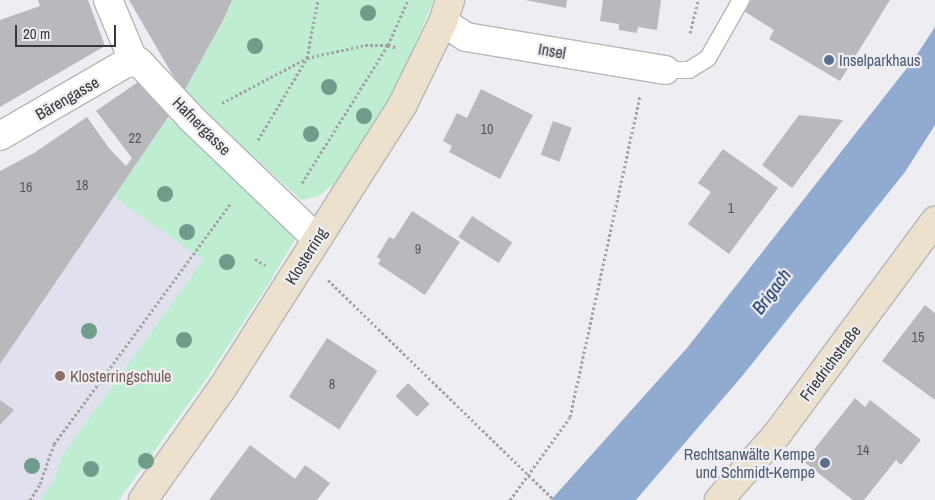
<!DOCTYPE html>
<html>
<head>
<meta charset="utf-8">
<style>
  body { margin:0 }
  #map { position:relative; width:935px; height:500px; overflow:hidden; background:#ededf2; font-family:"Archivo Narrow",sans-serif }
  div>[style] { position:absolute }
  .built>* { inset:0; background:#e0e1ed }
  .green>* { inset:0; background:#bfedd1 }
  .water>* { inset:0; background:#91aad0 }
  .building>* { inset:0; background:#b8b9bd; transform-origin:0 0 }
  .path>* { height:3px; margin-top:-1.5px; transform-origin:0; background:repeating-linear-gradient(90deg,#a3a3a6 0 2.5px,transparent 0 5px) }
  .roads { filter:drop-shadow(1px 0 #b6b7bb) drop-shadow(-1px 0 #b6b7bb) drop-shadow(0 1px #b6b7bb) drop-shadow(0 -1px #b6b7bb) }
  .lane>* { height:16px; margin:-8px; padding:0 8px; transform-origin:8px; border-radius:8px; background:#fff }
  .street>* { height:28px; margin:-14px; padding:0 14px; transform-origin:14px; border-radius:14px; background:#fff }
  .secondary>* { height:28px; margin:-14px; padding:0 14px; transform-origin:14px; border-radius:14px; background:#ebe1cc }
  .trees>* { width:16px; height:16px; margin:-8px; border-radius:50%; background:#709c8b }
  .dots>* { width:14px; height:14px; translate:-50% -50%; box-sizing:border-box; border:2px solid #ededf2; border-radius:50% }
  span { translate:-50% -50%; white-space:nowrap; text-align:center; line-height:1.15; -webkit-text-stroke:4.5px #ededf2; paint-order:stroke }
  .number-label { font-size:14px; color:#58585b }
  .number-label span { -webkit-text-stroke-width:0 }
  .street-label { font-size:16px; color:#38383a }
  .service-label { font-size:16px; color:#4e5e75 }
  .left { translate:0 -50%; text-align:left }
  .right { translate:-100% -50%; text-align:right }
  .education-label { font-size:16px; color:#785e54 }
  .water-label { font-size:18px; color:#10305f; font-style:italic }
  .scale { position:absolute; left:15px; top:25px; width:101px; height:22px; box-sizing:border-box; border:2px solid #38383a; border-top:0; padding-left:6px; font-size:15px; line-height:18px; white-space:nowrap; color:#38383a; -webkit-text-stroke:4px #ededf2; paint-order:stroke }
</style>
</head>
<body>
<div id="map">
  <div class="built">
    <i style="clip-path:polygon(114px 197px,203px 260px,61px 457px,56px 478px,40px 500px,0 500px,0 237px,48px 294px)"></i>
  </div>
  <div class="green">
    <i style="clip-path:polygon(232px 0,434px 0,403px 72px,371px 130px,334px 184px,317px 197px,301px 200px,183px 93px,224px 20px)"></i>
    <i style="clip-path:polygon(168px 118px,227px 168px,296px 238px,269px 283px,207px 378px,119px 500px,40px 500px,55px 478px,61px 457px,203px 260px,114px 197px)"></i>
  </div>
  <div class="water">
    <i style="clip-path:polygon(935px 27px,935px 125px,905px 172px,743px 375px,636px 500px,551px 500px,687px 348px,914px 59px)"></i>
  </div>
  <div class="building">
    <i style="clip-path:polygon(38px 0,88px 0,105px 46px,0 107px,0 20px,40px 6px)"></i>
    <i style="clip-path:polygon(129px 0,232px 0,224px 19px,183px 93px)"></i>
    <i style="clip-path:polygon(525px 0,567px 0,566px 8px)"></i>
    <i style="clip-path:polygon(603px 0,661px 0,657px 30px,638px 27px,637px 33px,619px 30px,619px 24px,600px 21px)"></i>
    <i style="clip-path:polygon(751px 0,890px 0,840px 81px,769px 39px,774px 30px,744px 11px)"></i>
    <i style="clip-path:polygon(138px 82px,171px 113px,0 364px,0 171px,34px 153px,87px 117px,109px 148px,126px 166px,132px 158px,96px 111px)"></i>
    <i style="clip-path:polygon(481px 89px,533px 115px,500px 179px,449px 152px,452px 146px,443px 141px,457px 113px,467px 118px)"></i>
    <i style="clip-path:polygon(799px 115px,843px 120px,792px 188px,762px 165px)"></i>
    <i style="left:553px;top:121px;width:20px;height:36px;rotate:20deg"></i>
    <i style="clip-path:polygon(723px 149px,778px 188px,729px 254px,688px 224px,711px 192px,698px 183px)"></i>
    <i style="clip-path:polygon(412px 211px,460px 242px,425px 295px,378px 264px,381px 260px,377px 257px,389px 237px,394px 239px)"></i>
    <i style="left:472px;top:216px;width:48px;height:25px;rotate:33deg"></i>
    <i style="clip-path:polygon(925px 305px,935px 313px,935px 400px,882px 361px)"></i>
    <i style="left:327px;top:338px;width:60px;height:70px;rotate:33deg"></i>
    <i style="left:408px;top:383px;width:30px;height:18px;rotate:44deg"></i>
    <i style="clip-path:polygon(855px 398px,865px 407px,870px 400px,921px 440px,901px 465px,896px 460px,864px 500px,853px 500px,804px 462px)"></i>
    <i style="clip-path:polygon(0 400px,14px 410px,0 425px)"></i>
    <i style="clip-path:polygon(250px 445px,295px 479px,305px 465px,330px 483px,317px 500px,209px 500px)"></i>
  </div>
  <div class="path">
    <i style="left:690px;top:33px;width:34px;rotate:-76deg"></i>
    <i style="left:222px;top:103px;width:96px;rotate:-27.9deg"></i>
    <i style="left:307px;top:58px;width:59px;rotate:-12.6deg"></i>
    <i style="left:365px;top:45px;width:23px"></i>
    <i style="left:388px;top:45px;width:9px;rotate:18deg"></i>
    <i style="left:258px;top:140px;width:96px;rotate:-59.1deg"></i>
    <i style="left:307px;top:58px;width:59px;rotate:-79.3deg"></i>
    <i style="left:302px;top:183px;width:163px;rotate:-58.1deg"></i>
    <i style="left:388px;top:45px;width:49px;rotate:-66deg"></i>
    <i style="left:255px;top:259px;width:12px;rotate:31deg"></i>
    <i style="left:328px;top:280px;width:315px;rotate:44.2deg"></i>
    <i style="left:30px;top:500px;width:19px;rotate:-58deg"></i>
    <i style="left:40px;top:484px;width:42px;rotate:-70.7deg"></i>
    <i style="left:54px;top:444px;width:300px;rotate:-53.7deg"></i>
    <i style="left:510px;top:500px;width:102px;rotate:-54.1deg"></i>
    <i style="left:570px;top:417px;width:328px;rotate:-77.7deg"></i>
  </div>
  <div class="roads">
    <div class="lane">
      <i style="left:665px;top:70px;width:24px"></i>
      <i style="left:689px;top:70px;width:22px;rotate:-32deg"></i>
      <i style="left:708px;top:58px;width:67px;rotate:-60.4deg"></i>
    </div>
    <div class="street">
      <i style="left:108px;top:0;width:67px;rotate:67.2deg"></i>
      <i style="left:443px;top:22px;width:27px;rotate:33deg"></i>
      <i style="left:466px;top:37px;width:202px;rotate:9.4deg"></i>
      <i style="left:0;top:136px;width:146px;rotate:-30.1deg"></i>
      <i style="left:126px;top:63px;width:13px;rotate:-4deg"></i>
      <i style="left:139px;top:62px;width:78px;rotate:47.1deg"></i>
      <i style="left:192px;top:119px;width:173px;rotate:43.8deg"></i>
    </div>
    <div class="secondary">
      <i style="left:143px;top:500px;width:138px;rotate:-54.7deg"></i>
      <i style="left:223px;top:387px;width:333px;rotate:-57.5deg"></i>
      <i style="left:402px;top:106px;width:93px;rotate:-64deg"></i>
      <i style="left:443px;top:22px;width:23px;rotate:-72deg"></i>
      <i style="left:719px;top:500px;width:89px;rotate:-48.6deg"></i>
      <i style="left:778px;top:433px;width:264px;rotate:-53.5deg"></i>
    </div>
  </div>
  <div class="trees">
    <i style="left:368px;top:13px"></i>
    <i style="left:255px;top:46px"></i>
    <i style="left:329px;top:87px"></i>
    <i style="left:364px;top:116px"></i>
    <i style="left:311px;top:134px"></i>
    <i style="left:165px;top:194px"></i>
    <i style="left:187px;top:232px"></i>
    <i style="left:227px;top:262px"></i>
    <i style="left:89px;top:331px"></i>
    <i style="left:184px;top:340px"></i>
    <i style="left:146px;top:461px"></i>
    <i style="left:32px;top:466px"></i>
    <i style="left:91px;top:469px"></i>
  </div>
  <div class="dots">
    <i style="left:829px;top:60px;background:#5c6f8a"></i>
    <i style="left:60px;top:376px;background:#8d6e63"></i>
    <i style="left:825px;top:463px;background:#5c6f8a"></i>
  </div>
  <div class="number-label">
    <span style="left:487px;top:129px">10</span>
    <span style="left:135px;top:138px">22</span>
    <span style="left:82px;top:185px">18</span>
    <span style="left:26px;top:187px">16</span>
    <span style="left:731px;top:208px">1</span>
    <span style="left:418px;top:249px">9</span>
    <span style="left:918px;top:337px">15</span>
    <span style="left:332px;top:384px">8</span>
    <span style="left:863px;top:450px">14</span>
  </div>
  <div class="street-label">
    <span style="left:552px;top:51px;rotate:10deg">Insel</span>
    <span style="left:67px;top:98px;rotate:-30deg">Bärengasse</span>
    <span style="left:202px;top:126px;rotate:45deg">Hafnergasse</span>
    <span style="left:306px;top:256px;rotate:-58deg">Klosterring</span>
    <span style="left:830px;top:363px;rotate:-53deg">Friedrichstraße</span>
  </div>
  <div class="service-label">
    <span class="left" style="left:839px;top:60px">Inselparkhaus</span>
    <span class="right" style="left:815px;top:463px">Rechtsanwälte Kempe<br>und Schmidt-Kempe</span>
  </div>
  <div class="education-label">
    <span class="left" style="left:70px;top:376px">Klosterringschule</span>
  </div>
  <div class="water-label">
    <span style="left:772px;top:292px;rotate:-53deg">Brigach</span>
  </div>
  <div class="scale">20 m</div>
</div>
</body>
</html>
